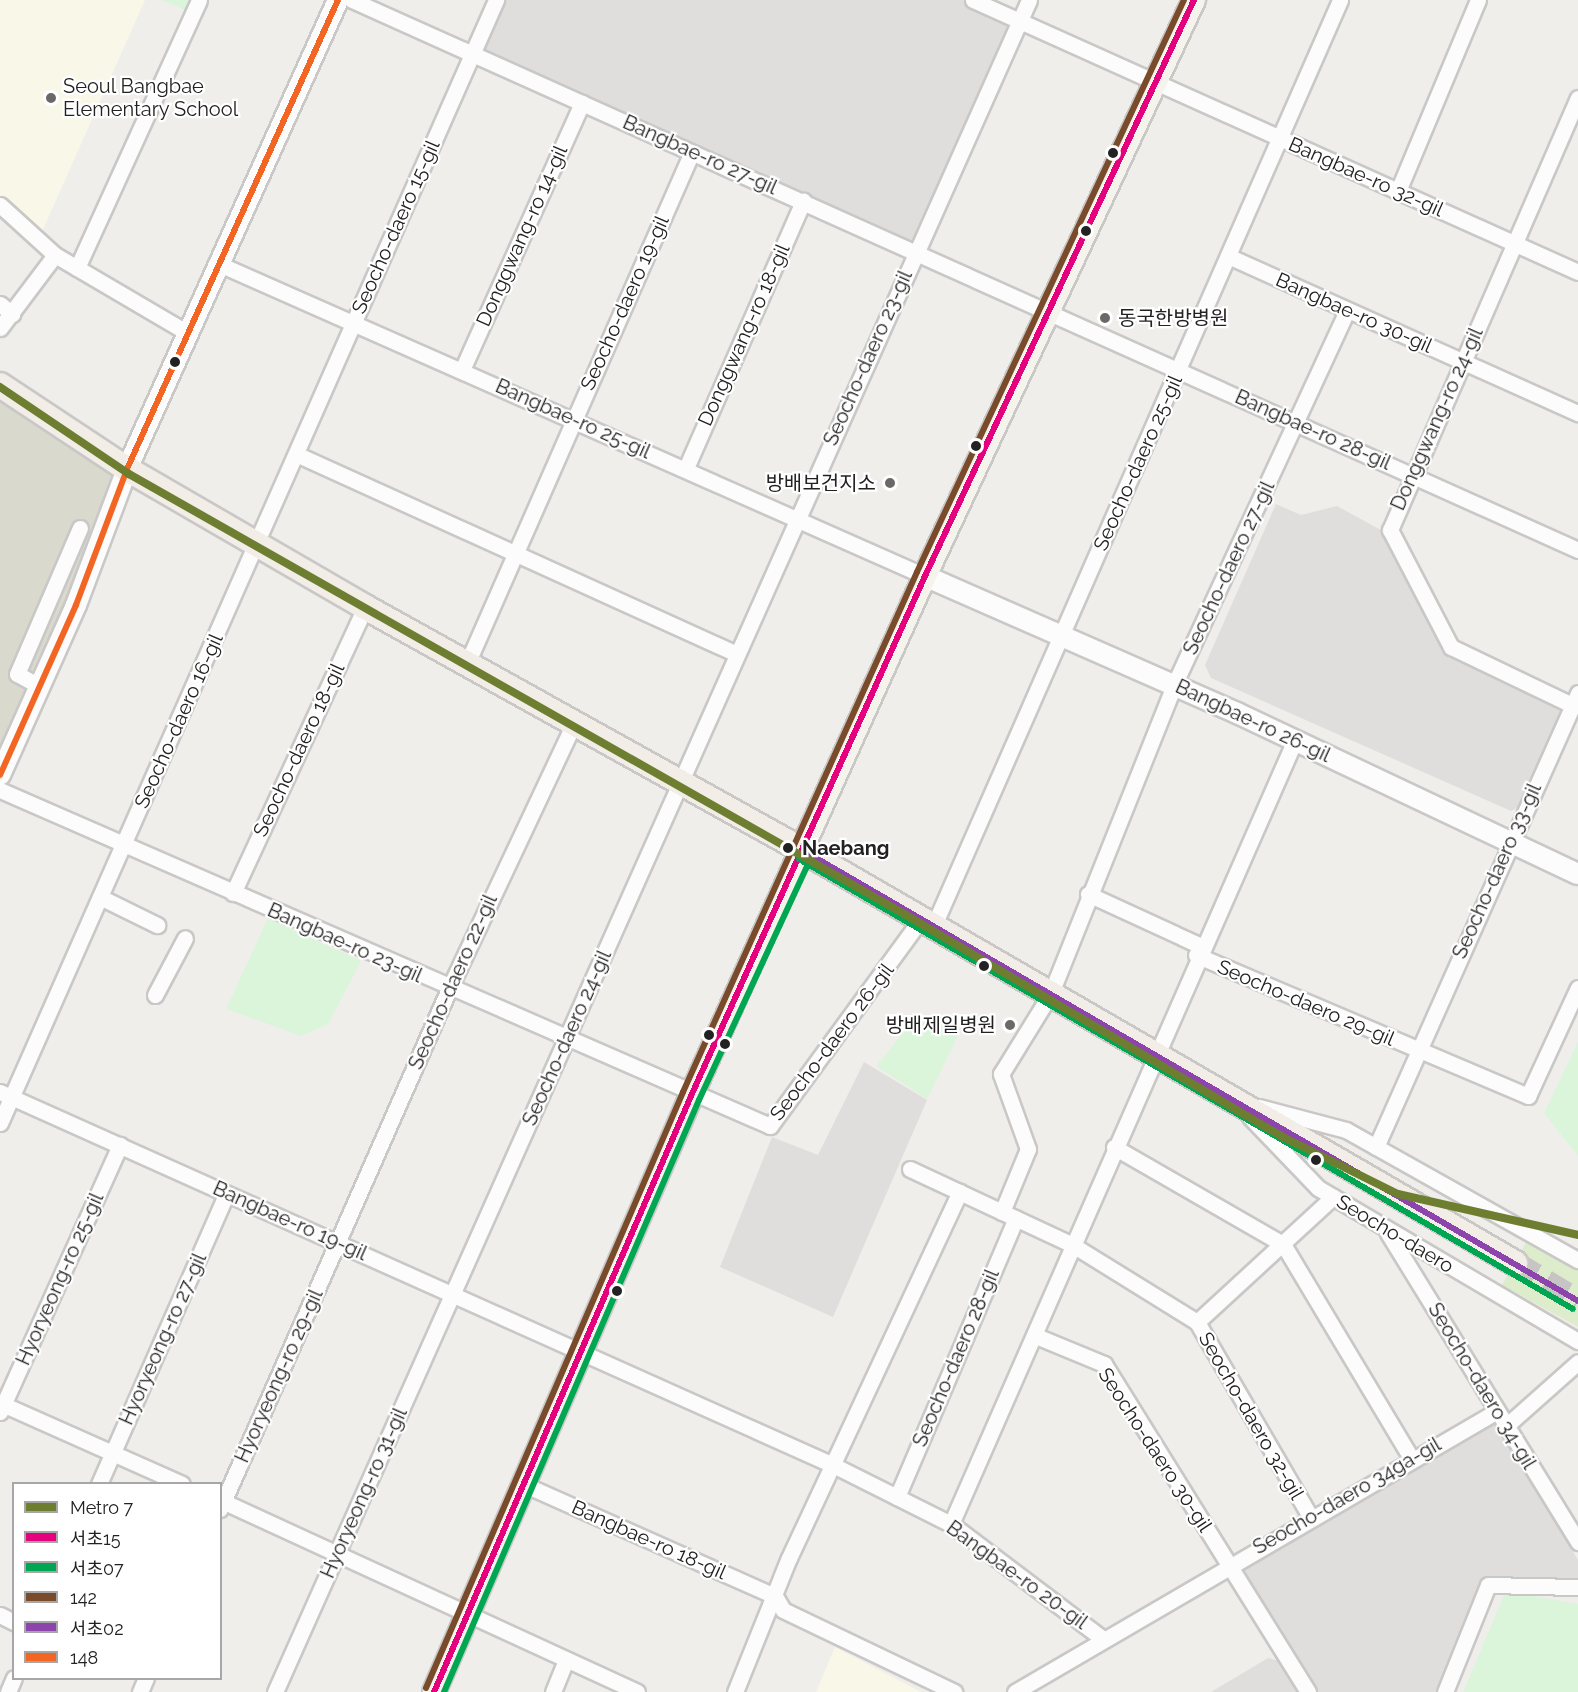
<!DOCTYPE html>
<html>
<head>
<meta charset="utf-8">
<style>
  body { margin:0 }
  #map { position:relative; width:1578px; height:1692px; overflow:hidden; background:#f0eeeb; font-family:Raleway,"Noto Sans KR",sans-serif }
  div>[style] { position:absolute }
  .residential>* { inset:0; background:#dfdedc }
  .education>* { inset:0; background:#f8f7e8 }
  .construction>* { inset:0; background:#d9d9cd }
  .grass>* { inset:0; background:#ddeccb }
  .park>* { inset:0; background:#daf5da }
  .primary-tunnel>* { height:24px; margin-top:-12px; transform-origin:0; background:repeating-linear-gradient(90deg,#c7c5c3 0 24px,transparent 0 36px) }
  .roads { filter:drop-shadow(2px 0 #c9c8c7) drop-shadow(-2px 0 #c9c8c7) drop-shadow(0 2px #c9c8c7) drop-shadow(0 -2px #c9c8c7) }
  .minor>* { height:15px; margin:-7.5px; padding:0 7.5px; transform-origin:7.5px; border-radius:7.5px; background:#fdfcfc }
  .tertiary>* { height:20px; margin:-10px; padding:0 10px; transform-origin:10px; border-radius:10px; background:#fdfcfc }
  .secondary>* { height:22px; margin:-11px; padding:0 11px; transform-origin:11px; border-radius:11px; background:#f4f4ed }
  .primary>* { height:24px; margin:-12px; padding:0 12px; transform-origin:12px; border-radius:12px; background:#f3ede7 }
  .bus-1>* { height:6px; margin:-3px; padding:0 3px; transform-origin:3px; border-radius:3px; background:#e5007d }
  .bus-2>* { height:6px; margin:-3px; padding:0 3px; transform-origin:3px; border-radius:3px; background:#00a651 }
  .bus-3>* { height:6px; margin:-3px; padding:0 3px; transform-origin:3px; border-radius:3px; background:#7a4b2a }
  .bus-4>* { height:6px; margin:-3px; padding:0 3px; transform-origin:3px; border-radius:3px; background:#8e44ad }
  .bus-5>* { height:6px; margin:-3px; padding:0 3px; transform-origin:3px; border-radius:3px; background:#f26522 }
  .metro-1>* { height:8px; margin:-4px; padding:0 4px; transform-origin:4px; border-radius:4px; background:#6e7e31 }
  .dots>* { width:16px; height:16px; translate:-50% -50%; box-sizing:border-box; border:3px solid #fff; border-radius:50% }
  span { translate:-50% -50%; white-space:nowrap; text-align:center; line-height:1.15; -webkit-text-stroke:4.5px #fff; paint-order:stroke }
  .poi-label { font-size:20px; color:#222 }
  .left { translate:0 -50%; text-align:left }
  .right { translate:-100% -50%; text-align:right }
  .street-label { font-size:20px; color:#222 }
  .stop-label { font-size:20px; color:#222; font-weight:700 }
  .legend { position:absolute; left:12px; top:1482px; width:210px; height:198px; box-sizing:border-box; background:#fff; border:2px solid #a7a7a7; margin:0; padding:8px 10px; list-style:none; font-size:18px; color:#222 }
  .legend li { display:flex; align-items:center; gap:12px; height:30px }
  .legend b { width:30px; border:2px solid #a7a7a7 }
</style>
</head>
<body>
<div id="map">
  <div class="residential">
    <i style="clip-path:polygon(496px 0,973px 0,1020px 21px,916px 252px,472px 54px)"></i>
    <i style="clip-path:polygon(1276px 504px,1301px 515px,1337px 506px,1381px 530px,1446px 654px,1558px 706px,1562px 716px,1520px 806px,1511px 811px,1211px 678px,1205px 665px)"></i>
    <i style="clip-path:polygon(864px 1062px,927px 1100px,833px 1317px,720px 1267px,772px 1137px,818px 1155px)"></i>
    <i style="clip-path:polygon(1484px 1422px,1496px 1424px,1578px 1560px,1578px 1582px,1483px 1578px,1439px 1692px,1312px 1692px,1242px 1577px,1244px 1567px)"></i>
    <i style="clip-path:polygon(1268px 1658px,1283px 1662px,1300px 1692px,1211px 1692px)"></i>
  </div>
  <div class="education">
    <i style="clip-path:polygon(0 0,145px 0,41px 234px,0 196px)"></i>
    <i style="clip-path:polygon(835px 1647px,921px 1692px,816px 1692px)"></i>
  </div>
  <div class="construction">
    <i style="clip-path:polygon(0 385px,127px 469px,0 775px)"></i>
  </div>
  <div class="grass">
    <i style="clip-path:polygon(1528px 1239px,1578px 1268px,1578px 1327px,1502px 1285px)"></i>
  </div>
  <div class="park">
    <i style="clip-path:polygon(161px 0,196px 0,190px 12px)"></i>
    <i style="clip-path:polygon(268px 918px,361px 961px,328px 1024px,301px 1036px,226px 1009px)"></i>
    <i style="clip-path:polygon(920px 1013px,960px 1032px,927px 1099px,876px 1066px)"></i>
    <i style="clip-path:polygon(1578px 1042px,1578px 1156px,1544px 1113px)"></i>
    <i style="clip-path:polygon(1506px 1591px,1578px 1604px,1578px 1692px,1463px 1692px)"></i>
  </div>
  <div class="primary-tunnel">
    <i style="left:1515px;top:1263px;width:74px;rotate:31.1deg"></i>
  </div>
  <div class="roads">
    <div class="minor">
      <i style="left:352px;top:0;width:1344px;rotate:24.16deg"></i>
      <i style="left:973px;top:0;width:663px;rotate:24.21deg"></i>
      <i style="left:1398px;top:191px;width:207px;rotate:-67.3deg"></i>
      <i style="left:0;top:205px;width:74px;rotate:42.3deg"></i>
      <i style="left:55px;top:255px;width:154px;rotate:30.4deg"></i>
      <i style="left:1228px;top:256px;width:384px;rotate:24.2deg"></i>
      <i style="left:219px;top:264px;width:772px;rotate:23.84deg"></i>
      <i style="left:77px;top:268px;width:294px;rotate:-65.5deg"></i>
      <i style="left:0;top:304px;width:16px;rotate:40deg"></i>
      <i style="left:0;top:328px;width:91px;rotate:-53deg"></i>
      <i style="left:462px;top:370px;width:293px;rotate:-65.8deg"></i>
      <i style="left:296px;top:454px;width:483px;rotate:24.4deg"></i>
      <i style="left:686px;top:468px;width:292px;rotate:-66.3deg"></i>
      <i style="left:466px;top:666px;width:561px;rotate:-66.27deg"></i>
      <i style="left:39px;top:686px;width:25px;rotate:-151deg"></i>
      <i style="left:17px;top:674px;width:159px;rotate:-66.7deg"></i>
      <i style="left:1572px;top:705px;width:134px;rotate:-154.4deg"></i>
      <i style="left:1451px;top:647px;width:132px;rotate:-117.5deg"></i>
      <i style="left:1390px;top:530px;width:471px;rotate:-66.5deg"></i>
      <i style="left:0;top:790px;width:840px;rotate:23.57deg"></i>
      <i style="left:770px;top:1126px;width:256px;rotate:-53.9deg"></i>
      <i style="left:233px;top:893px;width:315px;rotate:-65.2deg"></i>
      <i style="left:1088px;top:894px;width:124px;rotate:24.7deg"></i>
      <i style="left:100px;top:897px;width:64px;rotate:26.2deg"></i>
      <i style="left:934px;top:925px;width:1010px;rotate:-66.3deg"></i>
      <i style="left:1196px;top:955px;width:361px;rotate:23deg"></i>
      <i style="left:1528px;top:1096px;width:119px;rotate:-65.2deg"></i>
      <i style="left:155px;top:995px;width:64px;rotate:-62.2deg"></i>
      <i style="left:0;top:1092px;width:913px;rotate:24.12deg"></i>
      <i style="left:833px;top:1465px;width:132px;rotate:26.6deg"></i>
      <i style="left:951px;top:1524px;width:191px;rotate:37.1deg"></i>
      <i style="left:1259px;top:1107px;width:90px;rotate:14.8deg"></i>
      <i style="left:1346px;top:1130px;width:266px;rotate:29.3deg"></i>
      <i style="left:1250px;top:1117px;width:98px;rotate:46.2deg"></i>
      <i style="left:1318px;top:1188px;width:302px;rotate:30.5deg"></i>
      <i style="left:0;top:1123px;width:1228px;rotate:-66.17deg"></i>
      <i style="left:1114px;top:1147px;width:195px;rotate:29.9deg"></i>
      <i style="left:1283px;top:1244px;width:249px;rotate:59.1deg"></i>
      <i style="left:1376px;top:1147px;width:497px;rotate:-66deg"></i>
      <i style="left:910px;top:1169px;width:178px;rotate:25deg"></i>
      <i style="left:1071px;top:1244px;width:148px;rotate:31.8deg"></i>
      <i style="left:1197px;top:1322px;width:225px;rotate:59.8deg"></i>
      <i style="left:1002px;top:1212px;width:68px;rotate:-67.6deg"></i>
      <i style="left:1028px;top:1149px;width:80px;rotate:-109.8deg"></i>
      <i style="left:1001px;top:1074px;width:95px;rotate:-58.3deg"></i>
      <i style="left:1051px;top:993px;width:332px;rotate:-68.2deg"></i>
      <i style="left:1174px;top:685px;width:413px;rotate:-65.2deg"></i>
      <i style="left:1388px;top:1233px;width:363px;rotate:58.4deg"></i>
      <i style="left:1197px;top:1322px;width:185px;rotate:-42.6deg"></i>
      <i style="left:1036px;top:1336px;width:74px;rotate:22.4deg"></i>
      <i style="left:1104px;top:1364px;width:386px;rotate:58.1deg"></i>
      <i style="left:0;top:1403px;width:199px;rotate:24deg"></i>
      <i style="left:0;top:1412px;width:293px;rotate:-65.8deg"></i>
      <i style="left:1506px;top:1426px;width:96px;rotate:-41.6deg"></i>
      <i style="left:99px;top:1484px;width:316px;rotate:-66.3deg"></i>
      <i style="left:523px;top:1484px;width:276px;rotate:24deg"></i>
      <i style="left:775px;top:1596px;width:16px;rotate:60deg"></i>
      <i style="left:783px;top:1610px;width:190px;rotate:25.6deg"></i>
      <i style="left:897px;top:1497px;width:303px;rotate:-66.9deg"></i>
      <i style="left:220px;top:1500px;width:459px;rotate:24.7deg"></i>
      <i style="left:220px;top:1509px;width:568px;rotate:-66.23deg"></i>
      <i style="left:449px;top:989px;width:294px;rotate:-64.8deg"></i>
      <i style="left:951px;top:1524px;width:856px;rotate:-66.31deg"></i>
      <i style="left:0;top:1615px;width:16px;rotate:27deg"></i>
      <i style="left:8px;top:1692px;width:15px;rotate:-67deg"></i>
      <i style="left:140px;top:1692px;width:15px;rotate:-67deg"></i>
      <i style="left:275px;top:1692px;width:1852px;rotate:-65.98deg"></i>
      <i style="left:553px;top:1692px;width:35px;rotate:-68deg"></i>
      <i style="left:735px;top:1692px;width:144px;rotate:-68.1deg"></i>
      <i style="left:789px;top:1558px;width:404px;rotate:-65deg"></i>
      <i style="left:1015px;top:1692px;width:558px;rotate:-30.24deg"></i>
      <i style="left:1445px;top:1692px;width:115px;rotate:-68.1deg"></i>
      <i style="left:1488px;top:1585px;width:90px;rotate:1.3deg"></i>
    </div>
    <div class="tertiary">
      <i style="left:925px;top:576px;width:341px;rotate:23.7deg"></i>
      <i style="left:1237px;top:713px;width:377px;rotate:25.3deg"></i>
      <i style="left:0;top:775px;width:186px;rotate:-65.9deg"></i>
      <i style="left:76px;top:605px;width:145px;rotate:-69.4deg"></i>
      <i style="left:127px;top:469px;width:514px;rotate:-65.78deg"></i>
    </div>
    <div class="secondary">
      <i style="left:434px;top:1692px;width:649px;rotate:-66.67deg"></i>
      <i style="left:691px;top:1096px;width:570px;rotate:-65.77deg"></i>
      <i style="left:925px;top:576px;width:636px;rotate:-64.97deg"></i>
    </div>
    <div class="primary">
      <i style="left:0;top:385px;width:152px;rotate:33.5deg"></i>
      <i style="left:127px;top:469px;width:275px;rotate:30.1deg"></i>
      <i style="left:365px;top:607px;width:502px;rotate:29.07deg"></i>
      <i style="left:804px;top:851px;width:822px;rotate:30.09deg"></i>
    </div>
  </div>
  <div class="bus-1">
    <i style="left:434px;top:1692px;width:649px;rotate:-66.67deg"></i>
    <i style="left:691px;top:1096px;width:570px;rotate:-65.77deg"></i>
    <i style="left:925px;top:576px;width:636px;rotate:-64.97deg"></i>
  </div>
  <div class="bus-2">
    <i style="left:799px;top:859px;width:895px;rotate:30.17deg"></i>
    <i style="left:444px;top:1692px;width:645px;rotate:-66.7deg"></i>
    <i style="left:699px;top:1100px;width:270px;rotate:-65.2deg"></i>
  </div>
  <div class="bus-3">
    <i style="left:426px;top:1688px;width:649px;rotate:-66.67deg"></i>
    <i style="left:683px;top:1092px;width:570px;rotate:-65.77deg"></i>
    <i style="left:917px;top:572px;width:631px;rotate:-64.98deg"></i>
  </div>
  <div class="bus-4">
    <i style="left:804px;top:851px;width:895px;rotate:30.17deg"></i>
  </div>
  <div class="bus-5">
    <i style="left:0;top:775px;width:186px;rotate:-65.9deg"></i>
    <i style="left:76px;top:605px;width:145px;rotate:-69.4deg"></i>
    <i style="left:127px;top:469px;width:514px;rotate:-65.78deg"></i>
  </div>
  <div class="metro-1">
    <i style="left:0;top:387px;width:156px;rotate:34deg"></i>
    <i style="left:129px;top:474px;width:893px;rotate:29.58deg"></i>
    <i style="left:906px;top:915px;width:440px;rotate:30.5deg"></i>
    <i style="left:1285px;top:1138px;width:126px;rotate:26.4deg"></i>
    <i style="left:1398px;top:1194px;width:185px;rotate:12.8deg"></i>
  </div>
  <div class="dots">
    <i style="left:51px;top:98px;background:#6a6968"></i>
    <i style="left:1113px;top:153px;background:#222"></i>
    <i style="left:1086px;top:231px;background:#222"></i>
    <i style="left:1105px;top:318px;background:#6a6968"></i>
    <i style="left:175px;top:362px;background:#222"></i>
    <i style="left:976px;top:446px;background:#222"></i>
    <i style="left:890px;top:483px;background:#6a6968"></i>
    <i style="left:788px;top:848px;background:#222"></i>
    <i style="left:984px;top:966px;background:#222"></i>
    <i style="left:1010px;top:1025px;background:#6a6968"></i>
    <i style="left:709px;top:1035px;background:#222"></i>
    <i style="left:725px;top:1044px;background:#222"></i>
    <i style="left:1316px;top:1160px;background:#222"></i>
    <i style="left:617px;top:1291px;background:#222"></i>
  </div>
  <div class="poi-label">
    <span class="left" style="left:63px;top:98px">Seoul Bangbae<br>Elementary School</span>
    <span class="left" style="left:1118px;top:318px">동국한방병원</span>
    <span class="right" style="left:876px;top:483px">방배보건지소</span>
    <span class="right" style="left:996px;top:1025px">방배제일병원</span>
  </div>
  <div class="street-label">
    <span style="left:700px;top:155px;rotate:24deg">Bangbae-ro 27-gil</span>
    <span style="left:1366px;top:177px;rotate:24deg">Bangbae-ro 32-gil</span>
    <span style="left:396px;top:227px;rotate:-66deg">Seocho-daero 15-gil</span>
    <span style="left:522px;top:236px;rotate:-66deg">Donggwang-ro 14-gil</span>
    <span style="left:625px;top:303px;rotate:-66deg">Seocho-daero 19-gil</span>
    <span style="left:1354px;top:313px;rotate:24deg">Bangbae-ro 30-gil</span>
    <span style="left:744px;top:335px;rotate:-66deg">Donggwang-ro 18-gil</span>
    <span style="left:868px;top:358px;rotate:-66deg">Seocho-daero 23-gil</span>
    <span style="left:573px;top:419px;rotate:24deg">Bangbae-ro 25-gil</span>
    <span style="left:1437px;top:419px;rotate:-66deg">Donggwang-ro 24-gil</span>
    <span style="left:1313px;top:430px;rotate:24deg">Bangbae-ro 28-gil</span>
    <span style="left:1138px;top:463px;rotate:-66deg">Seocho-daero 25-gil</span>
    <span style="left:1229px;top:568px;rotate:-65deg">Seocho-daero 27-gil</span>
    <span style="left:179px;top:721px;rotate:-66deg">Seocho-daero 16-gil</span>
    <span style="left:1253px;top:721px;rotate:25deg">Bangbae-ro 26-gil</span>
    <span style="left:299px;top:750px;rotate:-65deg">Seocho-daero 18-gil</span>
    <span style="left:1497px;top:871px;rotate:-66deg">Seocho-daero 33-gil</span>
    <span style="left:345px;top:943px;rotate:24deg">Bangbae-ro 23-gil</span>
    <span style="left:453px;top:982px;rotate:-66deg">Seocho-daero 22-gil</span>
    <span style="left:1306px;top:1003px;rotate:23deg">Seocho-daero 29-gil</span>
    <span style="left:567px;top:1038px;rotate:-66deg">Seocho-daero 24-gil</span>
    <span style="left:832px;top:1042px;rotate:-53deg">Seocho-daero 26-gil</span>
    <span style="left:290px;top:1221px;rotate:24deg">Bangbae-ro 19-gil</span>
    <span style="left:1395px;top:1234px;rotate:31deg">Seocho-daero</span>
    <span style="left:60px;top:1279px;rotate:-66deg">Hyoryeong-ro 25-gil</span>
    <span style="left:163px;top:1339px;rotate:-66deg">Hyoryeong-ro 27-gil</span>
    <span style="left:956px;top:1358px;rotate:-67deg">Seocho-daero 28-gil</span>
    <span style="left:279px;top:1376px;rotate:-66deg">Hyoryeong-ro 29-gil</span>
    <span style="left:1482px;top:1386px;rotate:59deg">Seocho-daero 34-gil</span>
    <span style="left:1251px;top:1416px;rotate:60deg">Seocho-daero 32-gil</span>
    <span style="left:1155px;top:1450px;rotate:57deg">Seocho-daero 30-gil</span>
    <span style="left:364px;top:1493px;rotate:-66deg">Hyoryeong-ro 31-gil</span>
    <span style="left:1347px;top:1496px;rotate:-30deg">Seocho-daero 34ga-gil</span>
    <span style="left:649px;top:1540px;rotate:24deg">Bangbae-ro 18-gil</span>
    <span style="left:1017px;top:1575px;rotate:36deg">Bangbae-ro 20-gil</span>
  </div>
  <div class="stop-label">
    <span class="left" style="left:802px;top:848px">Naebang</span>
  </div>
  <ul class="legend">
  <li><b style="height:8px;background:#6e7e31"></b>Metro 7</li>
  <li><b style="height:8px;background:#e5007d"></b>서초15</li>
  <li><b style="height:8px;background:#00a651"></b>서초07</li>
  <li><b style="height:8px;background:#7a4b2a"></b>142</li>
  <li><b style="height:8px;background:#8e44ad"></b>서초02</li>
  <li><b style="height:8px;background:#f26522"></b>148</li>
  </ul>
</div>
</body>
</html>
